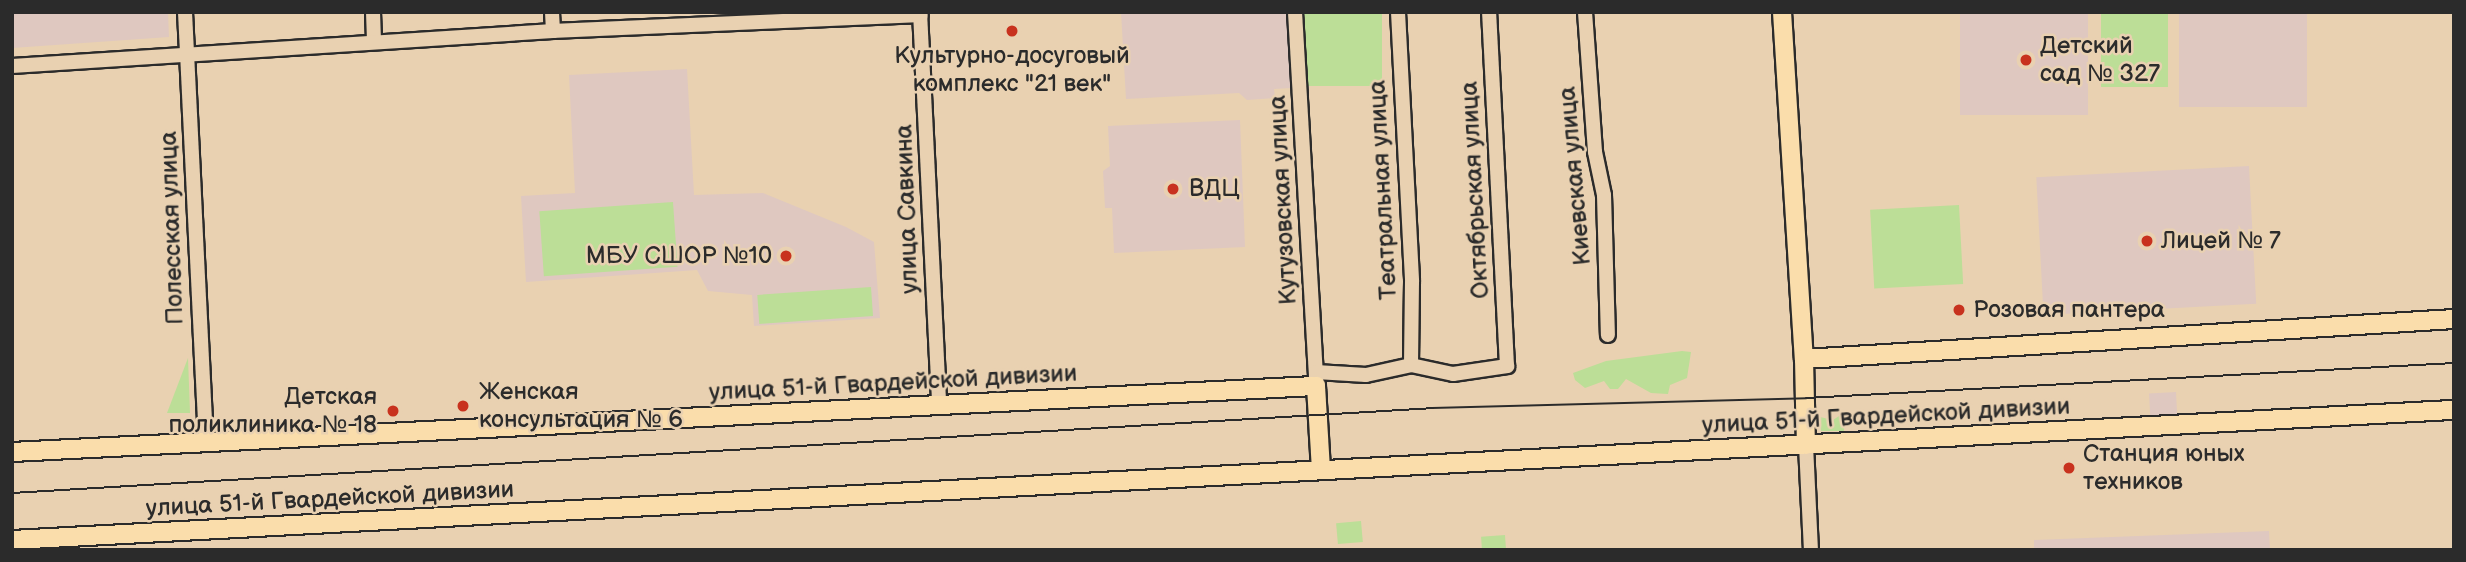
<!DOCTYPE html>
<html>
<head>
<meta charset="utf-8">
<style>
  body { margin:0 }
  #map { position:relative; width:2466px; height:562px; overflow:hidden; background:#e9d1b1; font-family:"Balsamiq Sans",sans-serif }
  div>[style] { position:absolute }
  .built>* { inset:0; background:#dfc8c0; transform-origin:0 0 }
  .green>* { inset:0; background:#bcde97; transform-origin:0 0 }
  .roads { filter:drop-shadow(2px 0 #2b2b2b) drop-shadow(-2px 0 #2b2b2b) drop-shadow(0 2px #2b2b2b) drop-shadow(0 -2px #2b2b2b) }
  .minor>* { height:14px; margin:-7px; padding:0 7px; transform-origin:7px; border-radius:7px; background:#e9d1b1 }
  .major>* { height:18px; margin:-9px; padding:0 9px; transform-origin:9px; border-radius:9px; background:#faddab }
  .tram>* { height:2px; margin:-1px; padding:0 1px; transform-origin:1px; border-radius:1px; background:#2b2b2b }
  .dots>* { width:19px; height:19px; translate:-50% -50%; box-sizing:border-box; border:4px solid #e9d1b1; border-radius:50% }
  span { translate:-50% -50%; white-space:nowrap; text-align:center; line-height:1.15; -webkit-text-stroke:5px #e9d1b1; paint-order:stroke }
  .poi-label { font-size:24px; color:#2b2b2b }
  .left { translate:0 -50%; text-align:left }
  .right { translate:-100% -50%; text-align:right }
  .street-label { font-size:24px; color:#2b2b2b }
  .frame { position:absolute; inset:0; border:14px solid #2b2b2b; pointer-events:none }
</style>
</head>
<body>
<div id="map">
  <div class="built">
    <i style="clip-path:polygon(12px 12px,168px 12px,169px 37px,12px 48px)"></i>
    <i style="clip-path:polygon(1121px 12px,1287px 12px,1291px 88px,1274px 89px,1275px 98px,1247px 100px,1239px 93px,1126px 99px)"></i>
    <i style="left:1960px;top:12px;width:128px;height:103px"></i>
    <i style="left:2179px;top:12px;width:128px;height:95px"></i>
    <i style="clip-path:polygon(687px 69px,694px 195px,763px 193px,846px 227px,874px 242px,880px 318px,754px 326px,752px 295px,708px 291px,697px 270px,526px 282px,521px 196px,575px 193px,569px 75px)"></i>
    <i style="clip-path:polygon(1240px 120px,1245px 247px,1114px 253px,1112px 208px,1105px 208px,1103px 171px,1110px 166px,1108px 126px)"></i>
    <i style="left:2249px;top:166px;width:138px;height:213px;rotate:87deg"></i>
    <i style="left:2176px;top:392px;width:22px;height:27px;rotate:87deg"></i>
    <i style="clip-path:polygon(2269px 531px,2270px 550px,2034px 550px,2034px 540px)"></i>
  </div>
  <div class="green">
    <i style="left:1303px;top:12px;width:79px;height:74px"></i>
    <i style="left:2101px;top:12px;width:67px;height:75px"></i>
    <i style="left:673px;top:202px;width:65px;height:134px;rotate:86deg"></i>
    <i style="left:1959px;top:205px;width:79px;height:89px;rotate:87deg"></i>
    <i style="left:871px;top:287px;width:29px;height:114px;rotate:86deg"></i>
    <i style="clip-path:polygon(1682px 351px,1691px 352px,1687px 378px,1670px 385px,1668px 394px,1651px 393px,1626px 379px,1618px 389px,1610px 389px,1604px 381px,1585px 388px,1575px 380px,1573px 373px,1606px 361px)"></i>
    <i style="clip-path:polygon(188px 358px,190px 413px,167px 413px)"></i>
    <i style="clip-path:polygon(1845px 412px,1844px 431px,1821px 431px,1820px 417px,1833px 420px)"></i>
    <i style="left:1361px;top:521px;width:21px;height:25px;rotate:85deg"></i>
    <i style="left:1505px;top:535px;width:15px;height:24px;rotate:86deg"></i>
  </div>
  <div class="roads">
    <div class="minor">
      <i style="left:185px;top:12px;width:431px;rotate:87.2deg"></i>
      <i style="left:373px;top:12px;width:30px;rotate:88deg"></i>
      <i style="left:552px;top:12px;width:19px;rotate:87deg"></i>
      <i style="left:920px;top:12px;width:393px;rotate:87.2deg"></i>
      <i style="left:1295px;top:12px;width:370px;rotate:86.7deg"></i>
      <i style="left:1398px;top:12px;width:270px;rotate:87deg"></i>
      <i style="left:1412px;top:282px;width:83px;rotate:90.7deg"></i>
      <i style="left:1585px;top:12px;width:140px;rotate:85.9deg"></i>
      <i style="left:1595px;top:152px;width:44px;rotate:78.2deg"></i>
      <i style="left:1604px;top:195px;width:140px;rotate:88.4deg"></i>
      <i style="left:12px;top:66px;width:542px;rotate:-3.7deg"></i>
      <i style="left:553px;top:31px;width:368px;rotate:-2.5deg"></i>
      <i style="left:1316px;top:372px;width:50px;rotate:3.4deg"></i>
      <i style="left:1366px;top:375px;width:46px;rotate:-12.5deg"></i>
      <i style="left:1411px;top:365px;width:43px;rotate:12.1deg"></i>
      <i style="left:1453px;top:374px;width:55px;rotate:-8.4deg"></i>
      <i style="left:1507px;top:366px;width:354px;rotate:-92.9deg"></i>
      <i style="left:1806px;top:445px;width:105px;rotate:87.3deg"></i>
    </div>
    <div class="major">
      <i style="left:1782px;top:12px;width:348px;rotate:86.4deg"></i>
      <i style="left:1804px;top:359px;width:86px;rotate:88.7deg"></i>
      <i style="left:1804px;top:359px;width:651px;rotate:-3.52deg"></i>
      <i style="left:12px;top:452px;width:1306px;rotate:-2.9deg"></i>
      <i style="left:1316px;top:386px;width:83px;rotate:86.6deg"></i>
      <i style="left:12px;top:540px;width:2445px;rotate:-3.05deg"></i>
    </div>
  </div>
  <div class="tram">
    <i style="left:12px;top:493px;width:1424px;rotate:-3.42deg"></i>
    <i style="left:1433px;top:408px;width:373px;rotate:-1.5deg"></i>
    <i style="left:1806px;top:398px;width:649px;rotate:-3.09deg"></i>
  </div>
  <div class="dots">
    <i style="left:1012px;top:31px;background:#c8321e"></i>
    <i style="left:2026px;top:60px;background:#c8321e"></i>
    <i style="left:1173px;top:189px;background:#c8321e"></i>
    <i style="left:2147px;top:241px;background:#c8321e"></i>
    <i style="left:786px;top:256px;background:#c8321e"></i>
    <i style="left:1959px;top:310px;background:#c8321e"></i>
    <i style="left:463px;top:406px;background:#c8321e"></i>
    <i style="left:393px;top:411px;background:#c8321e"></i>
    <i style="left:2069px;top:468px;background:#c8321e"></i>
  </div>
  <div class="poi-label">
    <span class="left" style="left:2040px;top:60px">Детский<br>сад № 327</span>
    <span style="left:1012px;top:70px">Культурно-досуговый<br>комплекс "21 век"</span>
    <span class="left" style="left:1189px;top:189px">ВДЦ</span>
    <span class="left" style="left:2161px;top:241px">Лицей № 7</span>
    <span class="right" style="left:772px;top:256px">МБУ СШОР №10</span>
    <span class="left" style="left:1973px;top:310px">Розовая пантера</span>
    <span class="left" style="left:479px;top:406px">Женская<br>консультация № 6</span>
    <span class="right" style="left:377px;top:411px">Детская<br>поликлиника № 18</span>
    <span class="left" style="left:2083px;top:468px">Станция юных<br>техников</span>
  </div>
  <div class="street-label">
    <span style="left:1575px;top:176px;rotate:-95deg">Киевская улица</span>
    <span style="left:1383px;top:190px;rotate:-93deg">Театральная улица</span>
    <span style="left:1475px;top:190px;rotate:-93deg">Октябрьская улица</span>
    <span style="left:1283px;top:200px;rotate:-93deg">Кутузовская улица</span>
    <span style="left:907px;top:209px;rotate:-92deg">улица Савкина</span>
    <span style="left:172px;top:228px;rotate:-92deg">Полесская улица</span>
    <span style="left:893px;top:383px;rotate:-3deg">улица 51-й Гвардейской дивизии</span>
    <span style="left:1886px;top:416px;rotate:-3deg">улица 51-й Гвардейской дивизии</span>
    <span style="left:330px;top:499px;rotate:-3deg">улица 51-й Гвардейской дивизии</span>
  </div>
  <div class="frame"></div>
</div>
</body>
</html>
